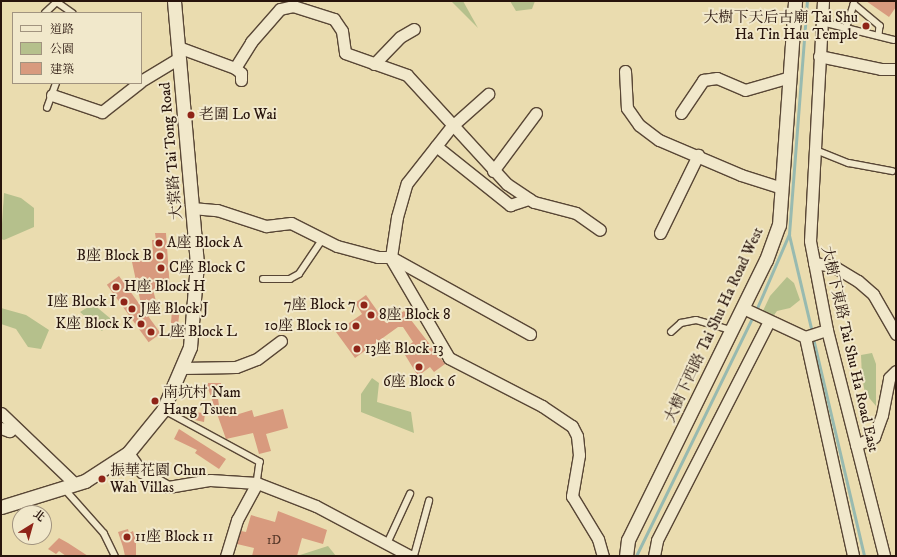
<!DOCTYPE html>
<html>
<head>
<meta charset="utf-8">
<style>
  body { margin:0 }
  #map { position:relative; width:897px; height:557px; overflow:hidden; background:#eadcaf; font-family:"IM FELL DW Pica","Noto Serif TC",serif }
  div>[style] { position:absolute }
  .green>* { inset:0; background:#b5c08c }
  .stream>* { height:3px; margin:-1.5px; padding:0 1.5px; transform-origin:1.5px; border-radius:1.5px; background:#98bab0 }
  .building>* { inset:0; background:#d89a7e; transform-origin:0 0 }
  .roads { filter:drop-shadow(1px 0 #584635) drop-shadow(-1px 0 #584635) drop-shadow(0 1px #584635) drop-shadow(0 -1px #584635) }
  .service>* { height:5.5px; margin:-2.75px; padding:0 2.75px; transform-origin:2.75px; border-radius:2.75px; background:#f1e8cb }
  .minor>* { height:11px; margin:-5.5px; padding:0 5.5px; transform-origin:5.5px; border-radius:5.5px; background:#f1e8cb }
  .tertiary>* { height:13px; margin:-6.5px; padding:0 6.5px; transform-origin:6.5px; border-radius:6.5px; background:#f1e8cb }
  .dots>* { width:11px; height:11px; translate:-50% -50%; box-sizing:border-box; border:2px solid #f1e8cb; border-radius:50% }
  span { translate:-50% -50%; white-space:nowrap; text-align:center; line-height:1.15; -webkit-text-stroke:4px #f1e8cb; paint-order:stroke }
  .number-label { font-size:13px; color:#543628 }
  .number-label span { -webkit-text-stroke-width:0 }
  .poi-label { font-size:15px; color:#28140c }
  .right { translate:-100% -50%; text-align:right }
  .left { translate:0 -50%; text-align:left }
  .street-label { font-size:15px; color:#28140c }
  .frame { position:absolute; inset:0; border:2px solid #28140c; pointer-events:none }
  .legend { position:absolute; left:12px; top:12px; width:130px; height:72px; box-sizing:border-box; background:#f1e8cb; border:1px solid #a1937f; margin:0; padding:5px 7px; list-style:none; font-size:12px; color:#28140c }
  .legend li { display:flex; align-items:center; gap:8px; height:20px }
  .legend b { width:20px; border:1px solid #a1937f }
  .north { position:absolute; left:12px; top:505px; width:40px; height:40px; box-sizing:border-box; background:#f1e8cb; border:1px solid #a1937f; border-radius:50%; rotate:37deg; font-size:11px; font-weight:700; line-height:16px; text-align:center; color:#28140c }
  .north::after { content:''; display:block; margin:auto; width:14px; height:18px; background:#8f2418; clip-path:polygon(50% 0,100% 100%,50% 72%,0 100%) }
</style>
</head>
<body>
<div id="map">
  <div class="green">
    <i style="clip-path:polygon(451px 1px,463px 1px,478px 28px)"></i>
    <i style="clip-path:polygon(510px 1px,535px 1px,532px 9px,516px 11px)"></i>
    <i style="clip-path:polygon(4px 193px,21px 198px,34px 208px,34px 227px,4px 240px,1px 239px)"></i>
    <i style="clip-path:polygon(787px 277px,794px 283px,800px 300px,790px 308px,777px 311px,772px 318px,762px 313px,770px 296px)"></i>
    <i style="clip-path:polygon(93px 304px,111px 319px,102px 331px,80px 312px)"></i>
    <i style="clip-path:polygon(1px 308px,26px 315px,49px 330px,41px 349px,28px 347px,16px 329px,1px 324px)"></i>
    <i style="clip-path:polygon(872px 353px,876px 364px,876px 406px,865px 393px,862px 377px,861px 355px)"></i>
    <i style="clip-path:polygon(372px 378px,379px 383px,377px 402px,411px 412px,414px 433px,361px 412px,361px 394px)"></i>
    <i style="clip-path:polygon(328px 546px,336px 556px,301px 556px,300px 555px)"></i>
  </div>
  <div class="stream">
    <i style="left:789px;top:235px;width:100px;rotate:76.7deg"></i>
    <i style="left:813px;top:338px;width:224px;rotate:76.8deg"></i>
    <i style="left:636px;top:556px;width:276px;rotate:-64deg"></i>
    <i style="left:757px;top:308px;width:81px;rotate:-66.6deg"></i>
    <i style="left:789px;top:234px;width:234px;rotate:-85.6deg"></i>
  </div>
  <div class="building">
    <i style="clip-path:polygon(866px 1px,896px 1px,896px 7px,889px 17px)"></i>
    <i style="clip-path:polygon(155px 233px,166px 233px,170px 289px,153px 290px,156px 301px,141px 304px,132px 262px,153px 257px,152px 240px,156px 240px)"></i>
    <i style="left:119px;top:276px;width:71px;height:15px;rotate:54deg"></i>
    <i style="clip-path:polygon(366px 295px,386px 323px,404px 311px,445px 364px,434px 372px,430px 367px,418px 376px,402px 350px,413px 342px,403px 327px,398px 327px,355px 358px,336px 332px,362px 314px,355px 303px)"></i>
    <i style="clip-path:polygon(172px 309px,180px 309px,178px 324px,171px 323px)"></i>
    <i style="clip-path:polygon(206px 383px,221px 383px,222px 391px,217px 391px,220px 413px,228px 411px,229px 417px,252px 410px,254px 417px,283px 409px,288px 428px,266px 434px,271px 451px,259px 454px,253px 433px,226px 439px)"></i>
    <i style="clip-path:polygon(190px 412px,205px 413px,204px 422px,190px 419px)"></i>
    <i style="clip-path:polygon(179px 429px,226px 459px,219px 469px,195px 453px,197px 450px,174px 439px)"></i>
    <i style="clip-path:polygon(278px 511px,327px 530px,323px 544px,302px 538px,297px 556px,252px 556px,254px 548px,237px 544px,241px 531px,246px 532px,251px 515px,275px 522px)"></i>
    <i style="clip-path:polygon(128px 529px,129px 533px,133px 531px,136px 541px,136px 556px,125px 556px,123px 547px,118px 532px)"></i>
    <i style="clip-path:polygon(59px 538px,68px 543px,88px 556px,66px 556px,59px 551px,56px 554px,48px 549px)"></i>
  </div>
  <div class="roads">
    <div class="service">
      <i style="left:45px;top:13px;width:16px;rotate:-43deg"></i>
      <i style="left:57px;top:2px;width:19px;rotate:35deg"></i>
      <i style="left:822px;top:22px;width:74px;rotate:14deg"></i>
      <i style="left:846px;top:28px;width:25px;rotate:-72deg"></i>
      <i style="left:854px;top:4px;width:34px;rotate:40deg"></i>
      <i style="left:880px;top:26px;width:10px;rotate:96deg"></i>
      <i style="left:47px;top:108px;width:27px;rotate:-70deg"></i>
      <i style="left:816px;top:150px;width:35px;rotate:22deg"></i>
      <i style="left:849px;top:163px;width:44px;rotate:10.5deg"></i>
      <i style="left:263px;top:279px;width:27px"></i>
      <i style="left:290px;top:279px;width:10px;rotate:-29deg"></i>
      <i style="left:299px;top:274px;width:41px;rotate:-55.9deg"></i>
      <i style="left:671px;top:332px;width:13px;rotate:-42deg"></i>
      <i style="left:681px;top:323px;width:15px;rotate:-11deg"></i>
      <i style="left:696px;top:320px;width:37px;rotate:16deg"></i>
      <i style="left:164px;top:410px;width:109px;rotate:28.4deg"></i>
      <i style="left:260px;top:462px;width:21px;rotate:98deg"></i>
      <i style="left:64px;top:488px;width:60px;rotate:48.4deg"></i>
      <i style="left:104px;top:533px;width:25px;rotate:64deg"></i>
      <i style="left:387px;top:544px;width:55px;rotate:-65.3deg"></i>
      <i style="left:414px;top:556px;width:57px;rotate:-74.7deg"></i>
    </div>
    <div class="minor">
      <i style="left:823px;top:1px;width:240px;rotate:93.1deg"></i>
      <i style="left:810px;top:241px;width:91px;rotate:79.2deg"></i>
      <i style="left:827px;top:330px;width:233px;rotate:75.8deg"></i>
      <i style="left:178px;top:47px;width:61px;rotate:20.2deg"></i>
      <i style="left:235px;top:68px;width:8px;rotate:40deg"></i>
      <i style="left:241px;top:73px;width:7px;rotate:90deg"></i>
      <i style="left:819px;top:56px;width:63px;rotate:11.8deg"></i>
      <i style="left:881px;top:69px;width:15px"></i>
      <i style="left:374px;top:64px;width:37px;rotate:-46deg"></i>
      <i style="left:400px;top:37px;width:16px;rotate:-30deg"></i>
      <i style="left:235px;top:68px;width:31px;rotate:-58deg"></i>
      <i style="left:251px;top:42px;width:44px;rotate:-48.7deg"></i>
      <i style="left:280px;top:9px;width:13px;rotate:-13deg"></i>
      <i style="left:293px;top:6px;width:43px;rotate:17.6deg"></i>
      <i style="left:334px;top:19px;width:14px;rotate:56deg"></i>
      <i style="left:342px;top:31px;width:22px;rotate:82deg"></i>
      <i style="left:345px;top:53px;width:66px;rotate:19.5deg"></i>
      <i style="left:407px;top:75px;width:148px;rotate:47.5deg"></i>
      <i style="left:507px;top:184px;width:32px;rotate:34deg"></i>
      <i style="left:534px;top:202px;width:43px;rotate:14.7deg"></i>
      <i style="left:576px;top:213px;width:29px;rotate:35deg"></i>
      <i style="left:625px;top:71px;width:37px;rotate:87deg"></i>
      <i style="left:627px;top:108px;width:21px;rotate:55deg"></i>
      <i style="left:639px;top:125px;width:25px;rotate:37deg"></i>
      <i style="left:659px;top:140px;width:89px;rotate:23.1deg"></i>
      <i style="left:741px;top:175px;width:43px;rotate:17.6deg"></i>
      <i style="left:141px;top:81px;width:44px;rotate:-31.2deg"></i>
      <i style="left:52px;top:95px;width:53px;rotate:18.8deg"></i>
      <i style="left:102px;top:112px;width:47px;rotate:-38.1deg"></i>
      <i style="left:681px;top:113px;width:40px;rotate:-56deg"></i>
      <i style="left:703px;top:80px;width:14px;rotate:-8deg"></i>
      <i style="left:717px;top:78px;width:30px;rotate:23deg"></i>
      <i style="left:745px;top:90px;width:47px;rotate:-16.1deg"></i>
      <i style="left:436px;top:146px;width:95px;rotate:38.6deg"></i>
      <i style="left:510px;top:205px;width:20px;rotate:-18deg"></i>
      <i style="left:493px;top:171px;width:72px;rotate:-53.4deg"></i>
      <i style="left:192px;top:208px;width:25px;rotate:5deg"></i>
      <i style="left:217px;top:210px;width:52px;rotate:18.1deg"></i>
      <i style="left:266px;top:226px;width:25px;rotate:-7deg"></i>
      <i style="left:291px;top:223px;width:51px;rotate:26.6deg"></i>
      <i style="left:337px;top:246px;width:42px;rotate:15deg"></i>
      <i style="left:378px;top:257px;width:13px"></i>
      <i style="left:391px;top:257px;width:159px;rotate:29deg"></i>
      <i style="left:660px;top:233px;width:87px;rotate:-64deg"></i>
      <i style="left:390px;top:257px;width:117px;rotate:59.7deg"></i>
      <i style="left:449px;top:358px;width:105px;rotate:27.3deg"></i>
      <i style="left:542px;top:406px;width:36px;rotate:34deg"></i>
      <i style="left:572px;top:426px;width:11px;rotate:63deg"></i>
      <i style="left:577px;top:436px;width:19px;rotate:84deg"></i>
      <i style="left:579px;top:455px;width:42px;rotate:99.7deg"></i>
      <i style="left:572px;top:496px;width:50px;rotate:58.8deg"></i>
      <i style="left:598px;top:539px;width:18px;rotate:74deg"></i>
      <i style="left:391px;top:257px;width:40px;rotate:-81.5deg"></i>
      <i style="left:397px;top:217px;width:35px;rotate:-74deg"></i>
      <i style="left:407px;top:183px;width:71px;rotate:-51.8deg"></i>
      <i style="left:451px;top:127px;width:50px;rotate:-41.7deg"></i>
      <i style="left:814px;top:263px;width:19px;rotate:9deg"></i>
      <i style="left:833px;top:266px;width:29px;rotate:31deg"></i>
      <i style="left:858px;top:281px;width:20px;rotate:41deg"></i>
      <i style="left:873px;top:294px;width:46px;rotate:60.1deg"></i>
      <i style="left:743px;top:308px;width:68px;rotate:25.1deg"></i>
      <i style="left:805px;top:337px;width:23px;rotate:-18deg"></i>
      <i style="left:805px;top:337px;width:224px;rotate:77.6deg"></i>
      <i style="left:182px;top:368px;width:54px;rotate:-1.1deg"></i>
      <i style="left:236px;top:367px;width:22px;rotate:-21deg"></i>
      <i style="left:257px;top:359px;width:30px;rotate:-37deg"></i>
      <i style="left:1px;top:413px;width:103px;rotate:43.8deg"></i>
      <i style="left:1px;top:428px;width:9px;rotate:21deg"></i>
      <i style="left:9px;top:431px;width:7px;rotate:-34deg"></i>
      <i style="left:856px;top:445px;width:20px;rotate:-24deg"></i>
      <i style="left:874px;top:437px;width:23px;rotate:-70deg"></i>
      <i style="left:882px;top:415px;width:38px;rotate:-79deg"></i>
      <i style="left:889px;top:378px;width:10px;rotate:-45deg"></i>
      <i style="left:128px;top:453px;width:24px;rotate:54deg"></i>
      <i style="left:142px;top:472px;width:30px;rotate:30deg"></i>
      <i style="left:168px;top:487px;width:43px;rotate:-9.5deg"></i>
      <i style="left:210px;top:480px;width:47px;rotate:3.7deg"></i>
      <i style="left:257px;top:483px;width:63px;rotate:21.3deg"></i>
      <i style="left:316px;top:506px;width:106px;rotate:28deg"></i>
      <i style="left:226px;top:556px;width:38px;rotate:-73deg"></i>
      <i style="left:237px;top:520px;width:42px;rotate:-61.6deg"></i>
      <i style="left:654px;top:556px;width:16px;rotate:-79deg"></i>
      <i style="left:657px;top:540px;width:246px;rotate:-62.9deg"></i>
    </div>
    <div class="tertiary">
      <i style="left:1px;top:507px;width:88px;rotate:-17.2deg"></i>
      <i style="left:85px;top:481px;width:51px;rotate:-33.1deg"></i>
      <i style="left:128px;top:453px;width:55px;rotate:-50.9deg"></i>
      <i style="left:163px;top:410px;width:69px;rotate:-66.8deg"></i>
      <i style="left:190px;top:347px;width:83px;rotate:-85.2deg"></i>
      <i style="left:197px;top:264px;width:264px;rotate:-95deg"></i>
      <i style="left:626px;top:556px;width:16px;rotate:-83deg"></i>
      <i style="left:628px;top:540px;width:312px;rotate:-63.8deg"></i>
      <i style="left:766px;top:260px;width:37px;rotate:-70deg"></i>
      <i style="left:779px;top:225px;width:225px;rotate:-85.9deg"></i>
    </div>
  </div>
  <div class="dots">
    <i style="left:866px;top:26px;background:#8f2418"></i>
    <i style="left:191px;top:115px;background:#8f2418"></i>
    <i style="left:159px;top:243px;background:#8f2418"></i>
    <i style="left:160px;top:256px;background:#8f2418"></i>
    <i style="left:161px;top:268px;background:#8f2418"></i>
    <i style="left:116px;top:287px;background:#8f2418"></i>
    <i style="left:124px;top:302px;background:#8f2418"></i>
    <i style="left:364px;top:305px;background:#8f2418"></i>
    <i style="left:132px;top:309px;background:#8f2418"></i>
    <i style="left:371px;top:315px;background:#8f2418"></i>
    <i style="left:141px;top:324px;background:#8f2418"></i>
    <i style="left:356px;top:326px;background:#8f2418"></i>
    <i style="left:151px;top:332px;background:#8f2418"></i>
    <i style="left:357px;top:349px;background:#8f2418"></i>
    <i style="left:419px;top:367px;background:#8f2418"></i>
    <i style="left:155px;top:401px;background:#8f2418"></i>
    <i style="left:102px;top:479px;background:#8f2418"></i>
    <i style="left:127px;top:537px;background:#8f2418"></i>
  </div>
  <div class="number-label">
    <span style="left:274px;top:540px">1D</span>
  </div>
  <div class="poi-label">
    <span class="right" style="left:858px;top:26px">大樹下天后古廟 Tai Shu<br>Ha Tin Hau Temple</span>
    <span class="left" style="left:199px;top:115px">老圍 Lo Wai</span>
    <span class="left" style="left:167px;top:243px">A座 Block A</span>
    <span class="right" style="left:152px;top:256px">B座 Block B</span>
    <span class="left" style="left:169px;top:268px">C座 Block C</span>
    <span class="left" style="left:124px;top:287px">H座 Block H</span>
    <span class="right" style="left:116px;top:302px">I座 Block I</span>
    <span class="right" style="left:356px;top:305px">7座 Block 7</span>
    <span class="left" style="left:140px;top:309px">J座 Block J</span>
    <span class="left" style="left:379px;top:315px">8座 Block 8</span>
    <span class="right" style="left:133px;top:324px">K座 Block K</span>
    <span class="right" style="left:348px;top:326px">10座 Block 10</span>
    <span class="left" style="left:159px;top:332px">L座 Block L</span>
    <span class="left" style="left:365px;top:349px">13座 Block 13</span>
    <span style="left:419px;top:382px">6座 Block 6</span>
    <span class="left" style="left:163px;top:401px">南坑村 Nam<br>Hang Tsuen</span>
    <span class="left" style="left:110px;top:479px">振華花園 Chun<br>Wah Villas</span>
    <span class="left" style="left:135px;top:537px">11座 Block 11</span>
  </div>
  <div class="street-label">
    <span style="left:171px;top:151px;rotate:-95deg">大棠路 Tai Tong Road</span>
    <span style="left:714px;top:325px;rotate:-65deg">大樹下西路 Tai Shu Ha Road West</span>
    <span style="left:850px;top:349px;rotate:77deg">大樹下東路 Tai Shu Ha Road East</span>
  </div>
  <div class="frame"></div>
  <ul class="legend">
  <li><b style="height:5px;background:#f1e8cb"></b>道路</li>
  <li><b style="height:11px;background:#b5c08c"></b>公園</li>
  <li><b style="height:11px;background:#d89a7e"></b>建築</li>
  </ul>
  <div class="north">北</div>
</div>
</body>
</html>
